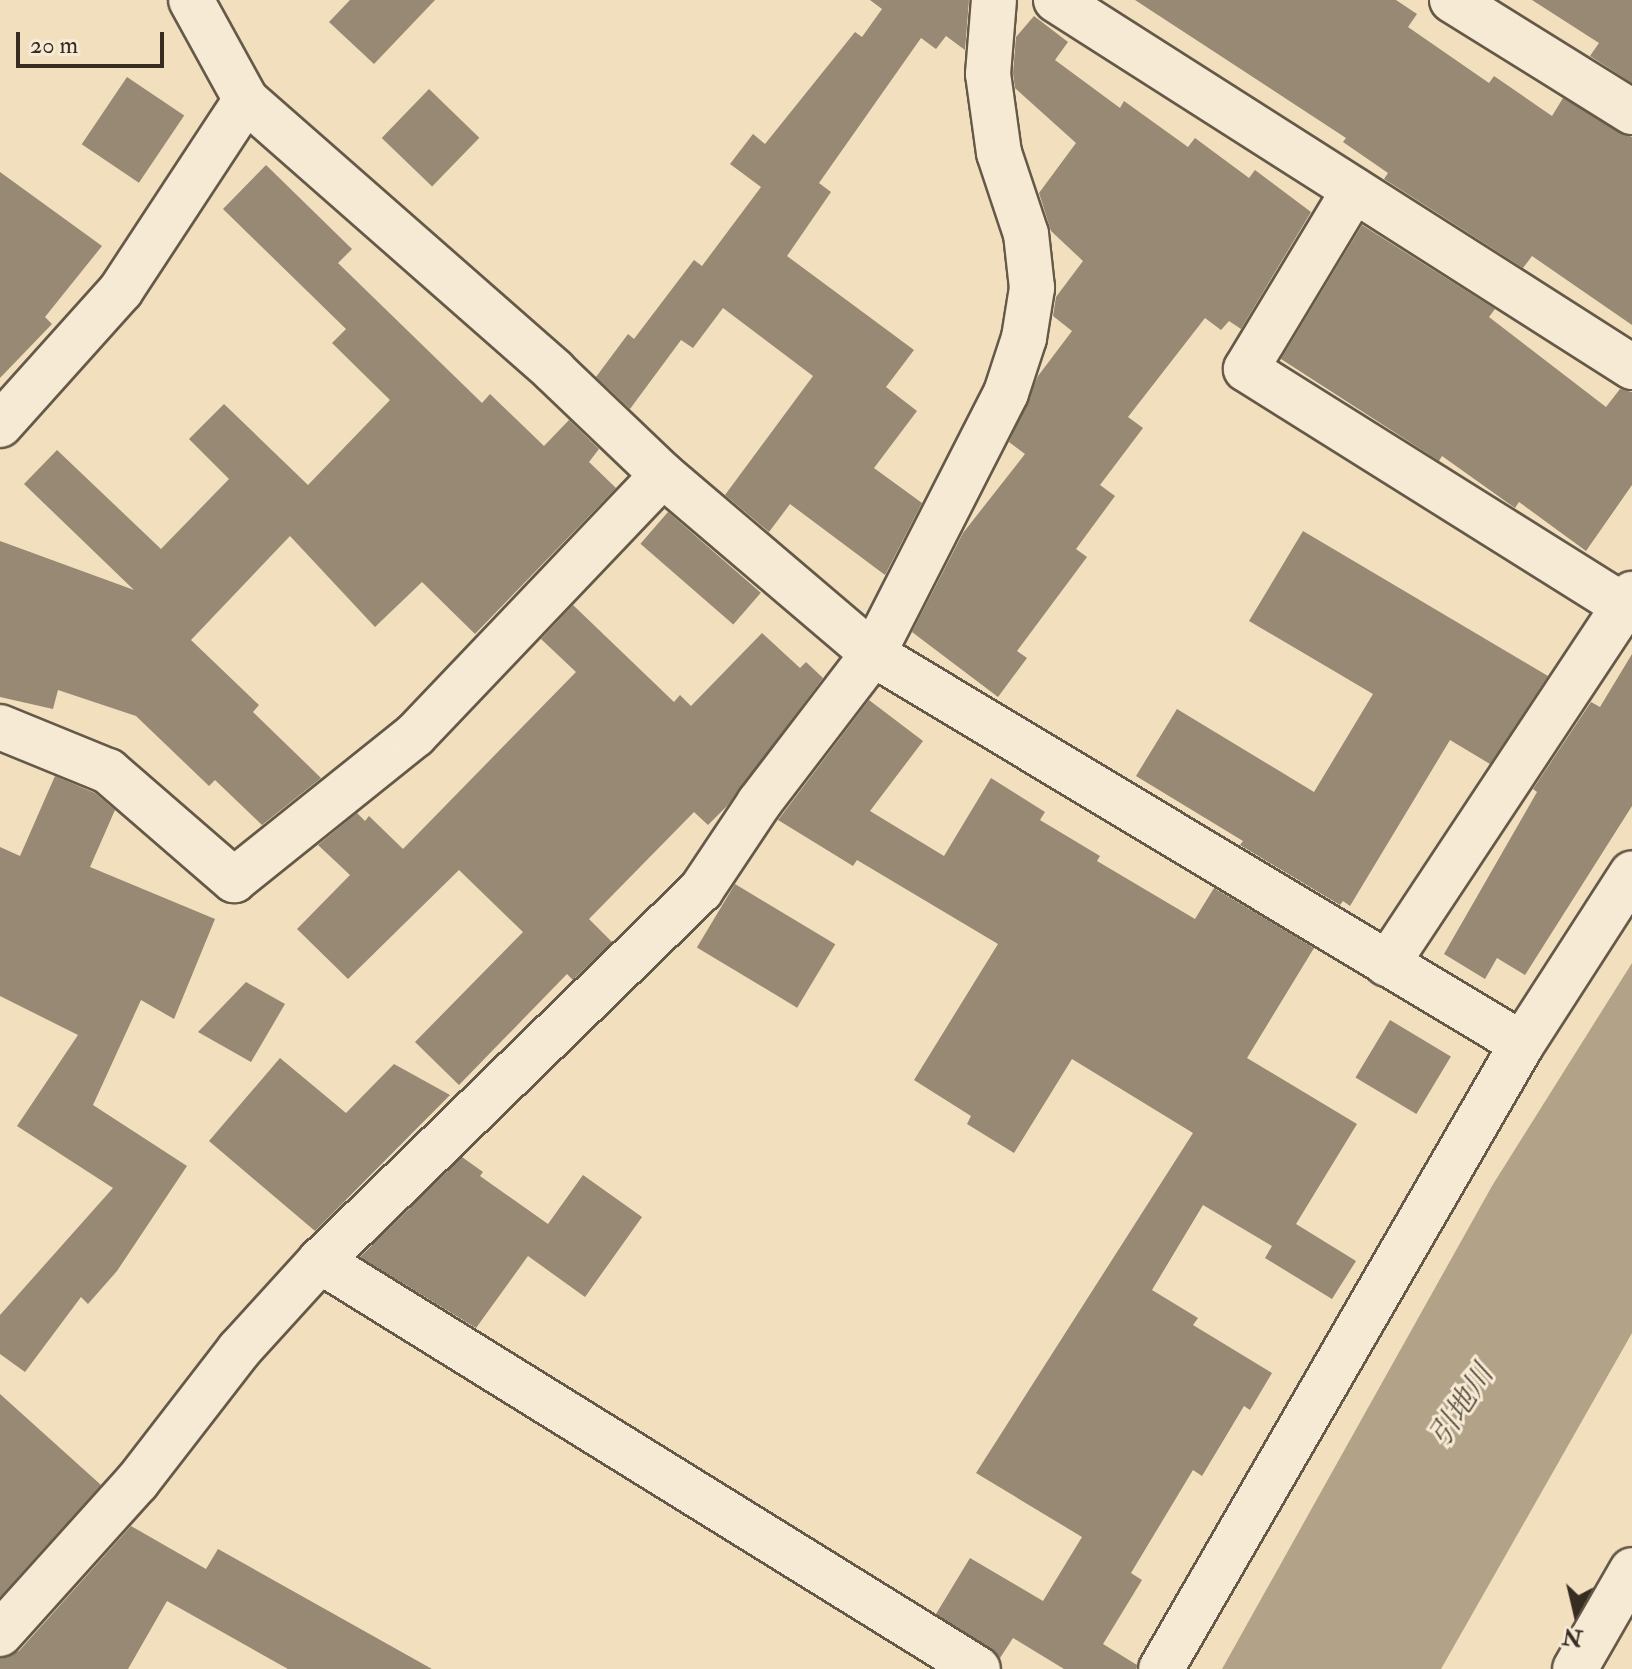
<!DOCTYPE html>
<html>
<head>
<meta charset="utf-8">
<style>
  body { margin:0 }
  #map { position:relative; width:1632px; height:1669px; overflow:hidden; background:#f1dfbd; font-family:"IM FELL Double Pica","Noto Serif JP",serif }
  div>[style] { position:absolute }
  .water>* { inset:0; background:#b1a288 }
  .building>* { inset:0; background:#978973; transform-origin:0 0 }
  .roads { filter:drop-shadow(2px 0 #655949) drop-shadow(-2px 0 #655949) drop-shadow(0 2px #655949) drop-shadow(0 -2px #655949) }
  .minor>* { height:44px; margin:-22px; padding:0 22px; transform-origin:22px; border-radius:22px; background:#f6ead4 }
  span { translate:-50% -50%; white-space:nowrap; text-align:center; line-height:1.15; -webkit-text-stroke:6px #f6ead4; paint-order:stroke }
  .water-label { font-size:30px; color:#5b4f41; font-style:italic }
  .north { position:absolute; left:1536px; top:1573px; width:80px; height:80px; -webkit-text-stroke:6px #f6ead4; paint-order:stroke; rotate:188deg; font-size:22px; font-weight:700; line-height:32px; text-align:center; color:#362c22 }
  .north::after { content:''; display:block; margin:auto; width:28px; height:36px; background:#362c22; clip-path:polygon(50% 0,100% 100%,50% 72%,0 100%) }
  .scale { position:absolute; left:16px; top:32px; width:148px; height:36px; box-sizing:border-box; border:4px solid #362c22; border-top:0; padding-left:10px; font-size:24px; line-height:28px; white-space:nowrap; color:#362c22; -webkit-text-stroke:6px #f6ead4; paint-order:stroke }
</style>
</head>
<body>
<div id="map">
  <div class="water">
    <i style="clip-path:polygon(1632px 963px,1632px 1333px,1441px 1669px,1222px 1669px,1492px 1186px)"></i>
  </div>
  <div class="building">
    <i style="clip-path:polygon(350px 0,435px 0,374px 64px,329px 22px)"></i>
    <i style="clip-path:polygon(870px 0,969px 0,965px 50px,946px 36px,936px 49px,921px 38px,819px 183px,831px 192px,787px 256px,914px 350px,886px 387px,917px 411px,874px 468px,922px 503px,885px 575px,790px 504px,769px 532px,725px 495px,813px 376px,723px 308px,693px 348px,681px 340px,630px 409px,596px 377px,628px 334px,634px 339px,694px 260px,702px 266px,761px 187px,730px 164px,753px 134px,765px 144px,855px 32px,862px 37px,882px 9px)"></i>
    <i style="clip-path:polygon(1135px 0,1396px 0,1417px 14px,1408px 27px,1489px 83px,1494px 76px,1552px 116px,1563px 98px,1632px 137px,1632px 325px,1532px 256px,1523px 268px,1384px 179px,1388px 173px,1343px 142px,1346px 138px)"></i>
    <i style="clip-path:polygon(1532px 0,1632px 0,1632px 83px,1590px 56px,1599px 43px)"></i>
    <i style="clip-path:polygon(1034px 16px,1068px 42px,1055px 60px,1120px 108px,1124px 101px,1188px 147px,1195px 138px,1249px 178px,1255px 170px,1311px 212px,1241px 329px,1229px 321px,1221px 330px,1205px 318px,1128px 417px,1143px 428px,1100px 485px,1115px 496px,1076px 549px,1087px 557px,1017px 651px,1027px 658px,998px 697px,912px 632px,963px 533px,1025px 454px,1009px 442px,1038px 376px,1072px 331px,1053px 316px,1056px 297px,1083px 261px,1051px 231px,1039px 193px,1076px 143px,1015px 88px,1013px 73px,1016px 37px)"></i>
    <i style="left:127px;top:77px;width:69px;height:81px;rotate:34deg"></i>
    <i style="left:429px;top:89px;width:70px;height:68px;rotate:44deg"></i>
    <i style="clip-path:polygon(266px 165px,352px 249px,338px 263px,482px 403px,490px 394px,544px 446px,569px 420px,599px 449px,589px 462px,616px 488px,475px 634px,422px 582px,375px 627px,290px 536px,191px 640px,259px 705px,253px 712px,321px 778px,262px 825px,215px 780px,209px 786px,136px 716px,58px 690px,53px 709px,0 697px,0 541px,134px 590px,24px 484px,57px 450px,161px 549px,229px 479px,189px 439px,224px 404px,308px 485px,390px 400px,332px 343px,346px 329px,223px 209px)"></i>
    <i style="clip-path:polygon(0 172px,102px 246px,45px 317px,52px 324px,0 378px)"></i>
    <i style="clip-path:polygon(1362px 225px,1495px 309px,1489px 317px,1606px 407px,1620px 389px,1632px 392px,1632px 485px,1586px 551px,1519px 502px,1515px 508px,1442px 456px,1439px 461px,1281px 359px)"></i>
    <i style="left:668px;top:512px;width:123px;height:42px;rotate:41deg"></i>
    <i style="clip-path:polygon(1303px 531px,1548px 676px,1490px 764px,1450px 740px,1350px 906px,1343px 901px,1340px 905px,1240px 845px,1243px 841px,1136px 776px,1177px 709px,1314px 792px,1373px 694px,1249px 621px)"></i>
    <i style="clip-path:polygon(573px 605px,674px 702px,680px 695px,691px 706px,762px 633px,800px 668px,806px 662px,823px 678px,727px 806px,708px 825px,694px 812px,589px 919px,612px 942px,573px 980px,567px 974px,459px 1085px,415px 1042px,523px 932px,459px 870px,348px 979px,297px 929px,350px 875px,318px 845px,357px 813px,365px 821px,369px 816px,403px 849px,576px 672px,541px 639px)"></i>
    <i style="clip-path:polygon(1632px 654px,1632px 806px,1525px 975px,1497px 958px,1485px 979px,1444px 954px,1537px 792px,1533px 789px,1591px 702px,1600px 707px)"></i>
    <i style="clip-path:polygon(869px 700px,923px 741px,870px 811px,944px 856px,991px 778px,1045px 812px,1040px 820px,1100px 856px,1097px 861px,1195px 919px,1214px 888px,1314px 948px,1247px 1058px,1357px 1124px,1296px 1224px,1356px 1261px,1332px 1299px,1265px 1258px,1272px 1246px,1203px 1205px,1152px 1290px,1198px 1318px,1193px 1325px,1272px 1373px,1250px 1410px,1244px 1406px,1202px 1476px,1193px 1470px,1131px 1573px,1142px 1580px,1103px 1644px,1137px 1665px,1136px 1669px,1064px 1669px,1013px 1638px,1000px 1658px,936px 1614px,970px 1558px,1043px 1601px,1082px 1537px,976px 1473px,1193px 1133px,1072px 1059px,1014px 1153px,967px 1124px,971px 1116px,914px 1080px,998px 944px,857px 860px,853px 866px,778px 820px)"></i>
    <i style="clip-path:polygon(55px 776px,95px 793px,115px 810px,90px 867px,215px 919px,174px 1019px,141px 1000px,93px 1105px,187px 1166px,117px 1271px,88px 1304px,81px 1297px,25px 1372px,0 1354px,0 1315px,113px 1188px,17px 1126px,78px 1035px,0 996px,0 847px,20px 856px)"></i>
    <i style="left:735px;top:884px;width:117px;height:74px;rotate:31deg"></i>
    <i style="clip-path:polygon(246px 982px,285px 1004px,251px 1062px,198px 1032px)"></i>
    <i style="left:1390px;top:1020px;width:71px;height:67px;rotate:31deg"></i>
    <i style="clip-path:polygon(280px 1058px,346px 1113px,394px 1064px,450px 1095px,315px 1231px,209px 1141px)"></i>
    <i style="clip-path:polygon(462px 1157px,483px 1172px,480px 1176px,548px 1224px,583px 1175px,642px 1217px,585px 1297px,528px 1256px,476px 1328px,360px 1257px)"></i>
    <i style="clip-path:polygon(0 1394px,101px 1485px,0 1597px)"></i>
    <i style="clip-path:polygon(131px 1526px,206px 1569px,218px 1549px,432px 1669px,288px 1669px,167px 1601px,128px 1669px,0 1669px,0 1658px,19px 1651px)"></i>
  </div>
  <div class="roads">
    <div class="minor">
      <i style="left:191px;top:0;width:114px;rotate:61.2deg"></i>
      <i style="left:246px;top:100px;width:410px;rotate:41.3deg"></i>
      <i style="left:554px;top:371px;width:151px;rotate:43.7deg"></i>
      <i style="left:663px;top:475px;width:276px;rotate:40.4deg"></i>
      <i style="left:873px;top:654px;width:757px;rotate:31deg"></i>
      <i style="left:1056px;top:0;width:683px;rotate:32.5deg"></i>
      <i style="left:1452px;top:0;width:212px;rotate:31.9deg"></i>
      <i style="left:1354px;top:190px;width:209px;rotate:121.1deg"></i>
      <i style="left:1246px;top:369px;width:446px;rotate:32.1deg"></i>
      <i style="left:0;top:425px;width:181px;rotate:-48.1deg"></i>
      <i style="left:121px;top:290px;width:227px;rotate:-56.7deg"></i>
      <i style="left:0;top:727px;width:117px;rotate:22.2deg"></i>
      <i style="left:108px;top:771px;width:167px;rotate:40.9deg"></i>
      <i style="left:234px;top:880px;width:232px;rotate:-38.7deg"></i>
      <i style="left:415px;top:735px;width:359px;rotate:-46.4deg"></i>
      <i style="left:1387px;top:964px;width:444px;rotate:-56.5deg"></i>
      <i style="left:320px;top:1261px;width:774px;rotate:31.8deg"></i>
      <i style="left:0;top:1634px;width:205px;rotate:-48deg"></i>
      <i style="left:137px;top:1482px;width:167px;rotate:-52.3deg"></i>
      <i style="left:239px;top:1350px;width:120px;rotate:-47.7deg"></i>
      <i style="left:320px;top:1261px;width:532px;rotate:-44.24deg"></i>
      <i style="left:701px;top:890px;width:105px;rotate:-56.3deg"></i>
      <i style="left:759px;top:803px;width:188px;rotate:-52.6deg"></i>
      <i style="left:873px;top:654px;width:293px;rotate:-63deg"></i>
      <i style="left:1006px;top:393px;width:58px;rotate:-71.9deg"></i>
      <i style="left:1024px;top:338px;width:51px;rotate:-80.9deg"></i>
      <i style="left:1032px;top:288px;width:54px;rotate:-96.3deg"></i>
      <i style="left:1026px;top:234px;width:85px;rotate:-108.4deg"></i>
      <i style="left:999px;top:153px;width:80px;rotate:-97.9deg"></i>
      <i style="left:988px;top:74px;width:74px;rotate:-85.4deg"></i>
      <i style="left:1161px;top:1669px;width:722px;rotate:-59.99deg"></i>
      <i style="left:1522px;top:1044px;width:203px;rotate:-57.2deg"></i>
      <i style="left:1575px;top:1669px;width:114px;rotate:-60.1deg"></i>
    </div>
  </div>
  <div class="water-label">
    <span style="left:1462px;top:1406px;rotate:-57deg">引地川</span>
  </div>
  <div class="north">N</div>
  <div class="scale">20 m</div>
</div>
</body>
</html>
